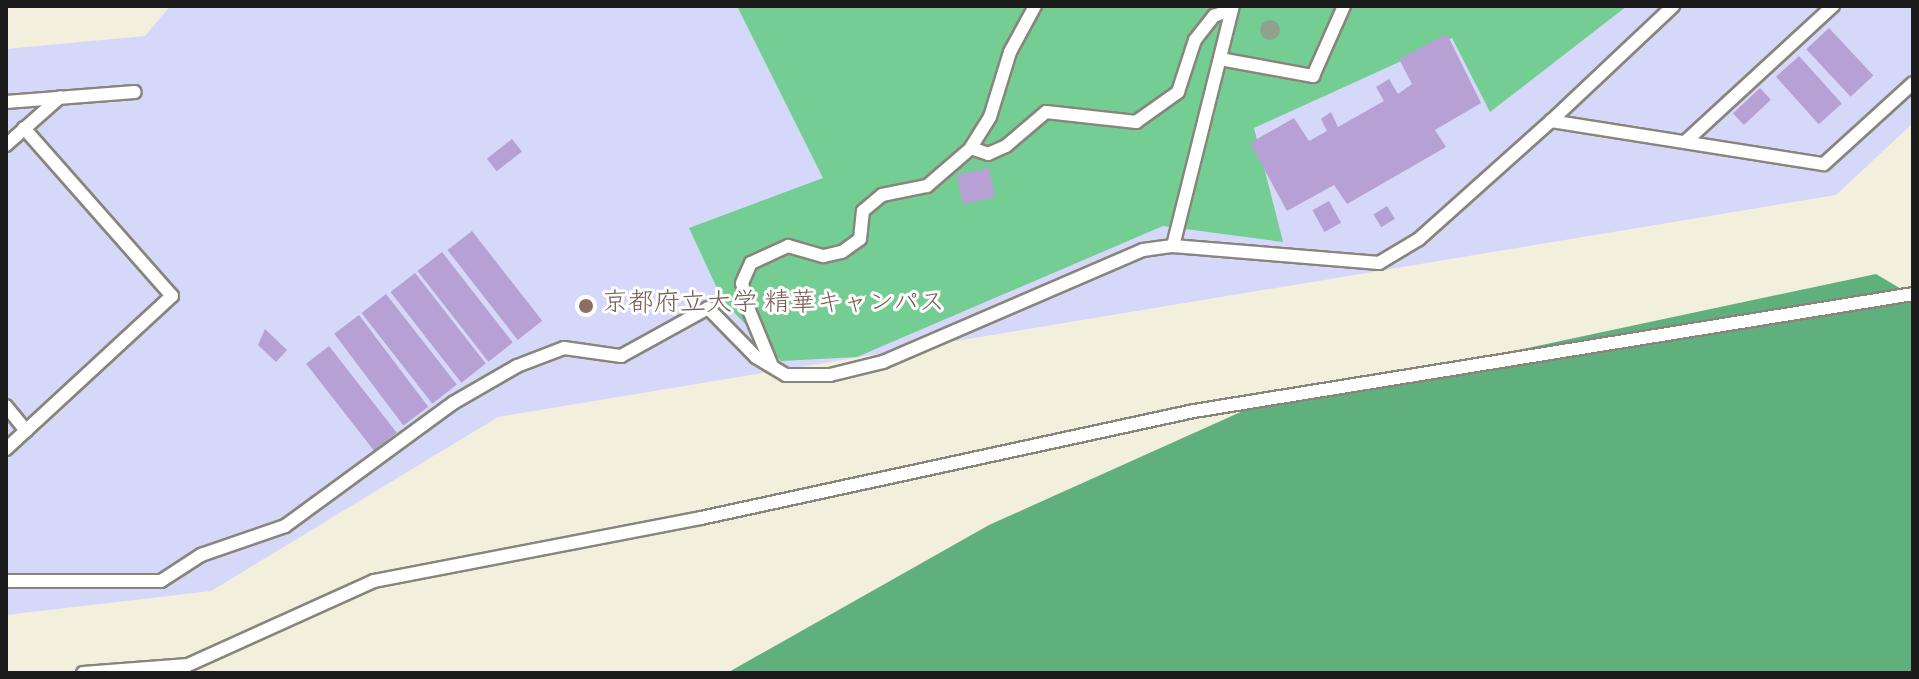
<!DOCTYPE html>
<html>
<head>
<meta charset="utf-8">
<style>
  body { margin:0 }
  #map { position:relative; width:1919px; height:679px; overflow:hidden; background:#f3efdd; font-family:"Gochi Hand","Klee One",sans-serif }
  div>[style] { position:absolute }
  .built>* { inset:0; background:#d5d8f9 }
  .green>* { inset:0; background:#74cd93 }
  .forest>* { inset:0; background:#5fb07d }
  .building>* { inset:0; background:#b7a0d3; transform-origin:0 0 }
  .roads { filter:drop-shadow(2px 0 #88867c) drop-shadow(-2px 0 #88867c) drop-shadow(0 2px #88867c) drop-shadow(0 -2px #88867c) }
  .lane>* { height:12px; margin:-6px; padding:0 6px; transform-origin:6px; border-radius:6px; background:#fff }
  .trees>* { width:20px; height:20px; margin:-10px; border-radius:50%; background:#90a28d }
  .dots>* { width:22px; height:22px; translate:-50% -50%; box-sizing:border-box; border:4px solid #fff; border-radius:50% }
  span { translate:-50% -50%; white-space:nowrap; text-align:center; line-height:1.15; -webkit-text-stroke:6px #fff; paint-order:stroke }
  .education-label { font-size:26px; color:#785e54 }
  .left { translate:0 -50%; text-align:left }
  .frame { position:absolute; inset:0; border:8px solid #1c1c1c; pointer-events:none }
</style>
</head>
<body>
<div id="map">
  <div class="built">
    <i style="clip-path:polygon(170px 6px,1913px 6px,1913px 123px,1836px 195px,498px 417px,211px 591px,6px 615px,6px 49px,145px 36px)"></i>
  </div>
  <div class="green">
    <i style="clip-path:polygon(737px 6px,1627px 6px,1490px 112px,1452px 38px,1254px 128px,1283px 242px,1163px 226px,857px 357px,781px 361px,723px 301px,689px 228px,823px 178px)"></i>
  </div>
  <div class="forest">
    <i style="clip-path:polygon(1876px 274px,1913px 296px,1913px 673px,727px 673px,989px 525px,1254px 406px)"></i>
  </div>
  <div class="building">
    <i style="left:1829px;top:28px;width:65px;height:31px;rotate:47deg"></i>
    <i style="clip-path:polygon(1447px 34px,1481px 103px,1435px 130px,1446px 147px,1347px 204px,1334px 185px,1287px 211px,1250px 143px,1294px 118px,1309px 141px,1327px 131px,1321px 119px,1331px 112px,1338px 127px,1384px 101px,1376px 87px,1389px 79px,1398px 94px,1412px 84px,1399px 59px)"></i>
    <i style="left:1799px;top:56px;width:64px;height:31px;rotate:48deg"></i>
    <i style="left:1760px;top:88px;width:16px;height:37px;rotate:47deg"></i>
    <i style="left:512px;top:139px;width:16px;height:32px;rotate:52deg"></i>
    <i style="left:989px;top:168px;width:30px;height:33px;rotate:78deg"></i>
    <i style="left:1329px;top:201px;width:25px;height:19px;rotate:61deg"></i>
    <i style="left:1387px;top:206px;width:15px;height:16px;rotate:58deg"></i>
    <i style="left:472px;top:231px;width:114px;height:31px;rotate:52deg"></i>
    <i style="left:442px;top:252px;width:115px;height:31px;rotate:52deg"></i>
    <i style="left:415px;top:273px;width:115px;height:31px;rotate:52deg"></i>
    <i style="left:386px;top:294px;width:115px;height:31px;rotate:52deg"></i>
    <i style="left:359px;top:315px;width:115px;height:31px;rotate:53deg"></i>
    <i style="clip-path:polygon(265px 329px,287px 350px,276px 362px,258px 345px)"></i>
    <i style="left:329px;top:346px;width:110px;height:29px;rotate:52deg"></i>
  </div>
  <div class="roads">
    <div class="lane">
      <i style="left:1035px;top:6px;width:52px;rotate:118.5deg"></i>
      <i style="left:1010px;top:52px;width:68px;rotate:107.1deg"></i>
      <i style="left:990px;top:117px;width:36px;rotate:122deg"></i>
      <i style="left:971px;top:148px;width:18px;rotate:19deg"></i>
      <i style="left:988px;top:154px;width:20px;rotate:-24deg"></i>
      <i style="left:1006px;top:146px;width:52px;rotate:-40.4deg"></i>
      <i style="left:1046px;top:112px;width:91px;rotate:6.3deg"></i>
      <i style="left:1136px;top:122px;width:52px;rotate:-35.5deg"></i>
      <i style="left:1178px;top:92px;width:55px;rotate:-71.9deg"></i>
      <i style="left:1195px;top:40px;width:31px;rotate:-52deg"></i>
      <i style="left:1214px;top:16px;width:19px;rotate:-21deg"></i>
      <i style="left:1220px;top:59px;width:95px;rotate:10.4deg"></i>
      <i style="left:1313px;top:76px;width:77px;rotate:-66.1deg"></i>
      <i style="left:6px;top:102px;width:129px;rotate:-4.4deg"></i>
      <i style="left:1551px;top:121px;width:168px;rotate:-43.3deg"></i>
      <i style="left:1685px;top:142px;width:201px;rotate:-42.6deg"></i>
      <i style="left:6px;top:145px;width:72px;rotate:-41.6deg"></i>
      <i style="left:1173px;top:246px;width:247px;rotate:-76deg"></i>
      <i style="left:772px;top:366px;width:68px;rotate:-112.4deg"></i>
      <i style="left:746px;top:303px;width:20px;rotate:-101deg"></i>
      <i style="left:742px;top:283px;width:22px;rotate:-66deg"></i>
      <i style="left:751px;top:263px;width:41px;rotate:-24.7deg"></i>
      <i style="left:788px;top:246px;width:37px;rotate:16deg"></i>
      <i style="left:824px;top:256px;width:18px;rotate:-13deg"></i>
      <i style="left:842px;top:252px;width:22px;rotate:-36deg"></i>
      <i style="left:860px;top:239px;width:28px;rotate:-84deg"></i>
      <i style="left:863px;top:211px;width:25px;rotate:-40deg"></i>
      <i style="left:882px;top:195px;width:46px;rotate:-11.3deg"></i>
      <i style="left:927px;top:186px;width:58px;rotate:-40.8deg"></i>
      <i style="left:6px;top:406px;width:32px;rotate:51deg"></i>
      <i style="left:6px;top:449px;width:226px;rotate:-42.7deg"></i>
      <i style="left:172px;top:296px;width:224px;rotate:-131.4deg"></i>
      <i style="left:6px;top:581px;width:155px"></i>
      <i style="left:161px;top:581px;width:48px;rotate:-33deg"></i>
      <i style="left:201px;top:555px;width:89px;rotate:-19deg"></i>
      <i style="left:285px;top:526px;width:208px;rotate:-36.2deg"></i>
      <i style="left:453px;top:403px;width:74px;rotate:-30deg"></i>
      <i style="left:517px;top:366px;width:50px;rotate:-21deg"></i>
      <i style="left:564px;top:348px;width:58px;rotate:8deg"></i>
      <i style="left:621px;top:356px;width:99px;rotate:-28.9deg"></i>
      <i style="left:708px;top:308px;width:69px;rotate:45.6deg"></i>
      <i style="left:756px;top:357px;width:35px;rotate:31deg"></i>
      <i style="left:786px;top:375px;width:44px"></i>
      <i style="left:830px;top:375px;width:55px;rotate:-13.8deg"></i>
      <i style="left:883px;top:362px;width:283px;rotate:-23.3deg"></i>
      <i style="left:1143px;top:250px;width:30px;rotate:-8deg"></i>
      <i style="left:1173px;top:246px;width:207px;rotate:4.7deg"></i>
      <i style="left:1379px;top:263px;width:47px;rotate:-31deg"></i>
      <i style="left:1419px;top:239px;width:177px;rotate:-41.8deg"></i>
      <i style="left:1551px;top:121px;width:276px;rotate:9deg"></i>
      <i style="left:1824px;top:164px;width:120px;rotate:-42.3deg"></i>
      <i style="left:83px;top:673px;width:105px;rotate:-4.4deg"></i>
      <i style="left:188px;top:665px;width:204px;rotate:-24.3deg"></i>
      <i style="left:374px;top:581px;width:333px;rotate:-10.9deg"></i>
      <i style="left:701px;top:518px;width:504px;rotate:-12.25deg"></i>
      <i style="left:1194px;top:411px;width:728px;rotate:-9.24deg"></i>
    </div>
  </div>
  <div class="trees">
    <i style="left:1270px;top:30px"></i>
  </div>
  <div class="dots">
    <i style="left:586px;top:306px;background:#8d6e63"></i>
  </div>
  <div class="education-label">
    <span class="left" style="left:602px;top:306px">京都府立大学 精華キャンパス</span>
  </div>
  <div class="frame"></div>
</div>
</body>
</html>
